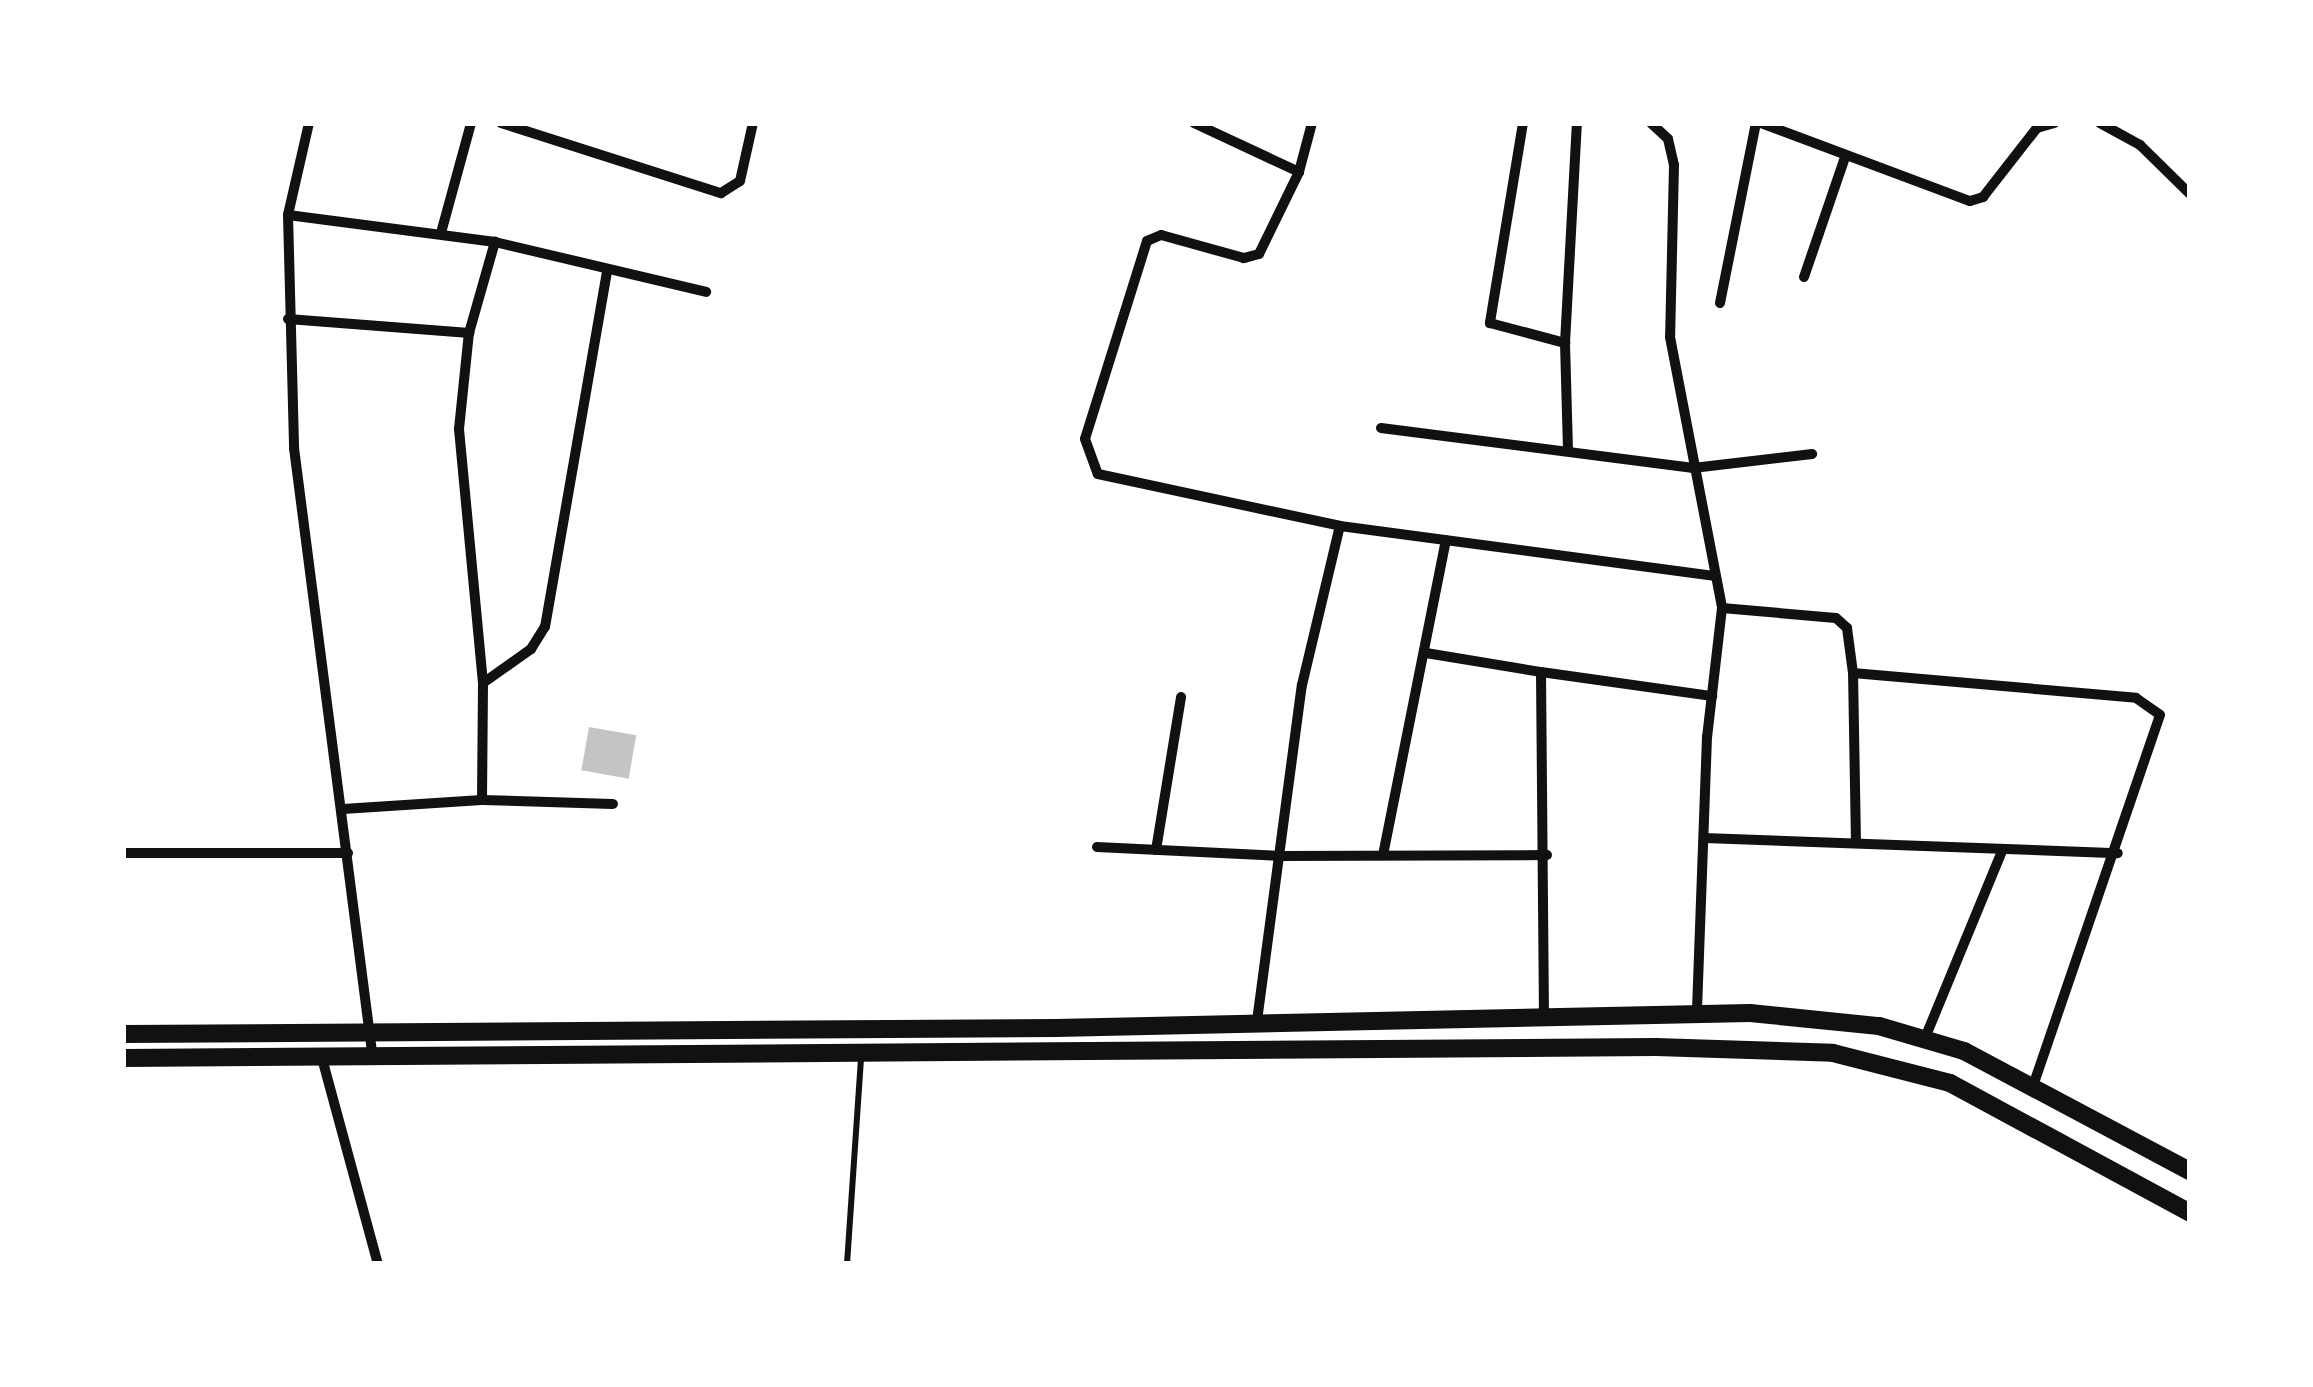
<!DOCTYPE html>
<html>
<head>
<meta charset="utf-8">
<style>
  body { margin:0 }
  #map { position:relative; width:2313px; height:1387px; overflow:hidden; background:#fff; font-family:Roboto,sans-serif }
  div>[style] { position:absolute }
  .building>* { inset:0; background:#c4c4c4; transform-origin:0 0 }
  .service>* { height:6px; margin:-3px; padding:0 3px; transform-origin:3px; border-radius:3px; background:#111 }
  .minor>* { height:10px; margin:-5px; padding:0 5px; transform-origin:5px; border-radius:5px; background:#111 }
  .trunk>* { height:18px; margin:-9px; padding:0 9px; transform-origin:9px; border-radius:9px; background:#111 }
  span { translate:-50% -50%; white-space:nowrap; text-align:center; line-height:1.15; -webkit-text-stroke:12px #fff; paint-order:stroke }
  .frame { position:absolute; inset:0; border:126px solid #fff; pointer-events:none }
</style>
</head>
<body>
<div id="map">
  <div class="building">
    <i style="left:589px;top:727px;width:48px;height:44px;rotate:10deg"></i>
  </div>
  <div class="service">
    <i style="left:847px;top:1264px;width:206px;rotate:-86.1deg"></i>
  </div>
  <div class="minor">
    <i style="left:309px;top:123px;width:94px;rotate:102.9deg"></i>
    <i style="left:288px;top:215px;width:233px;rotate:88.5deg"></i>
    <i style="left:294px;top:448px;width:617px;rotate:82.64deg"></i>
    <i style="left:501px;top:123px;width:231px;rotate:17.7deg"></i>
    <i style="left:721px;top:193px;width:22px;rotate:-32deg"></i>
    <i style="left:740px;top:181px;width:59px;rotate:-77.4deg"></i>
    <i style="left:1194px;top:123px;width:116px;rotate:25deg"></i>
    <i style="left:1312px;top:123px;width:51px;rotate:104.9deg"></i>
    <i style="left:1299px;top:172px;width:91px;rotate:116deg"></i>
    <i style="left:1259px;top:254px;width:16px;rotate:165deg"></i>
    <i style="left:1244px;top:258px;width:86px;rotate:-164.5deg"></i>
    <i style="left:1161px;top:235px;width:15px;rotate:157deg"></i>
    <i style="left:1147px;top:241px;width:207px;rotate:107.4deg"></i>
    <i style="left:1085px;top:439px;width:37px;rotate:70deg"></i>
    <i style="left:1098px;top:474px;width:248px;rotate:12.1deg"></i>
    <i style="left:1340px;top:526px;width:379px;rotate:7.6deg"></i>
    <i style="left:1523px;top:123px;width:203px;rotate:99.4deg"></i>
    <i style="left:1490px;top:323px;width:78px;rotate:14.9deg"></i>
    <i style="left:1565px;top:343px;width:220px;rotate:-86.9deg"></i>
    <i style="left:1651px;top:123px;width:23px;rotate:43deg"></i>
    <i style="left:1668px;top:139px;width:27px;rotate:77deg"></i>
    <i style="left:1674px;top:165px;width:172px;rotate:91.3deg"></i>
    <i style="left:1670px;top:337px;width:276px;rotate:79.1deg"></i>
    <i style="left:1722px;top:608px;width:130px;rotate:96.6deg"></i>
    <i style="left:1707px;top:737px;width:274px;rotate:92.1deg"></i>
    <i style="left:1761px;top:123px;width:223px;rotate:20.5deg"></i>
    <i style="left:1970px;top:201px;width:14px;rotate:-17deg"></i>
    <i style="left:1983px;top:197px;width:88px;rotate:-52deg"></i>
    <i style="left:2037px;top:128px;width:18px;rotate:-16deg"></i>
    <i style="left:2100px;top:123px;width:46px;rotate:28.8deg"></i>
    <i style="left:2140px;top:145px;width:70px;rotate:44.4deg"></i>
    <i style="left:288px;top:215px;width:209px;rotate:7.4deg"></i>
    <i style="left:495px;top:242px;width:217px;rotate:13.3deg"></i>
    <i style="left:441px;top:233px;width:114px;rotate:-74.7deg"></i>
    <i style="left:1804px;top:277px;width:127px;rotate:-71.1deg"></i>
    <i style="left:1720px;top:303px;width:184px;rotate:-78.7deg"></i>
    <i style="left:288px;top:319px;width:182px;rotate:4.4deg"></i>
    <i style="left:1565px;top:343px;width:108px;rotate:88.4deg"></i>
    <i style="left:1381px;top:428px;width:315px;rotate:7.3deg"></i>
    <i style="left:1693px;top:468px;width:120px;rotate:-6.7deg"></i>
    <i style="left:1722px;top:608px;width:114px;rotate:5deg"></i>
    <i style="left:1836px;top:618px;width:15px;rotate:42deg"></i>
    <i style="left:1847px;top:628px;width:45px;rotate:82.4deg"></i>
    <i style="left:1426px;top:653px;width:117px;rotate:9.4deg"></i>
    <i style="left:483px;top:683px;width:59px;rotate:-35.3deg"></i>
    <i style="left:531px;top:649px;width:26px;rotate:-58deg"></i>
    <i style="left:545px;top:627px;width:362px;rotate:-80.1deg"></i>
    <i style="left:482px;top:800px;width:117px;rotate:-89.5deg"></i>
    <i style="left:483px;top:683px;width:255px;rotate:-95.4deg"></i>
    <i style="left:459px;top:429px;width:97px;rotate:-84.1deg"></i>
    <i style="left:469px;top:333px;width:95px;rotate:-74.1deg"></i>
    <i style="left:343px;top:809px;width:139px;rotate:-3.7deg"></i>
    <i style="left:482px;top:800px;width:131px;rotate:1.7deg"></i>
    <i style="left:1704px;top:838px;width:414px;rotate:2.1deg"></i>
    <i style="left:1856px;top:843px;width:170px;rotate:-91deg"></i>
    <i style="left:1853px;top:673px;width:284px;rotate:5deg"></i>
    <i style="left:2136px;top:698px;width:29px;rotate:35deg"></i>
    <i style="left:2160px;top:715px;width:390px;rotate:108.9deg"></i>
    <i style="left:1097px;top:847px;width:181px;rotate:2.8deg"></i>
    <i style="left:1278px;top:856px;width:269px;rotate:-0.2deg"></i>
    <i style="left:1156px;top:850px;width:155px;rotate:-80.7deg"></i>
    <i style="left:123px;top:853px;width:225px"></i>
    <i style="left:1383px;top:855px;width:321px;rotate:-78.7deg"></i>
    <i style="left:1544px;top:1017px;width:345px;rotate:-90.5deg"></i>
    <i style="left:1541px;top:672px;width:173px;rotate:8deg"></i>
    <i style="left:1257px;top:1021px;width:339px;rotate:-82.4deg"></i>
    <i style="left:1302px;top:685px;width:163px;rotate:-76.6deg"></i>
    <i style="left:1925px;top:1038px;width:204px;rotate:-67.6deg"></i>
    <i style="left:323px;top:1062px;width:209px;rotate:74.8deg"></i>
  </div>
  <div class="trunk">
    <i style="left:123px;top:1034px;width:933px;rotate:-0.37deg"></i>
    <i style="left:1056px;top:1028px;width:694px;rotate:-1.24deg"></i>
    <i style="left:1750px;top:1013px;width:130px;rotate:5.8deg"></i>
    <i style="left:1879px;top:1026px;width:89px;rotate:16.4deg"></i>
    <i style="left:1964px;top:1051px;width:256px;rotate:28deg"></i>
    <i style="left:123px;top:1058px;width:1533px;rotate:-0.41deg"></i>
    <i style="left:1656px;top:1047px;width:177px;rotate:1.9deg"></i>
    <i style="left:1833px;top:1053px;width:121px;rotate:14.4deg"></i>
    <i style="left:1950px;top:1083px;width:273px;rotate:28.4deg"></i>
  </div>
  <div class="frame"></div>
</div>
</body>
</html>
